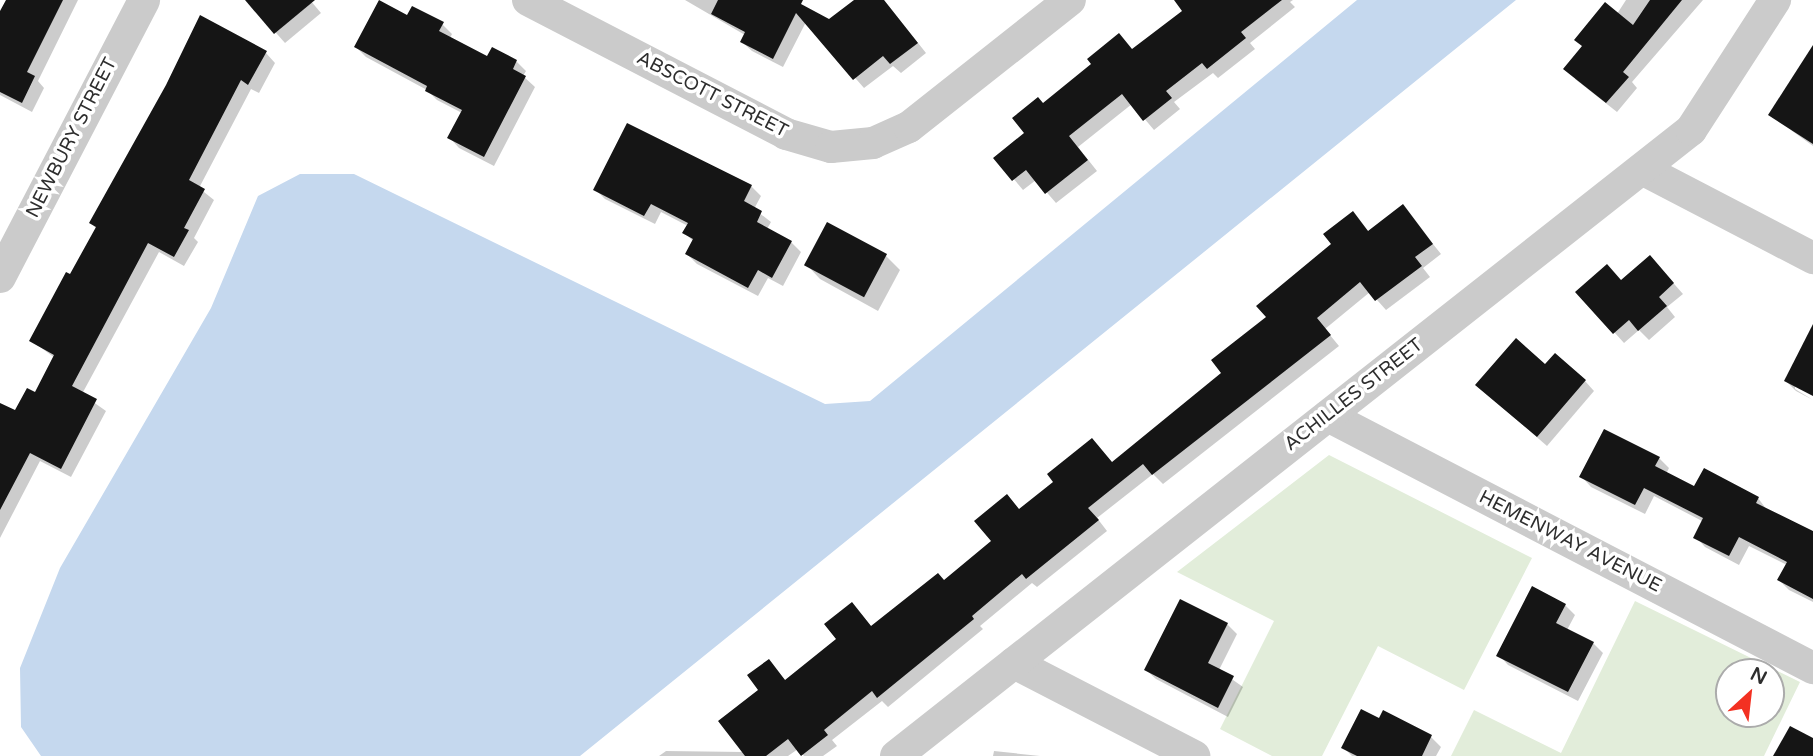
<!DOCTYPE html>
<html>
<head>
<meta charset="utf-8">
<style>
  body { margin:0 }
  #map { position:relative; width:1813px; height:756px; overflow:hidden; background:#fff; font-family:"Varela Round",sans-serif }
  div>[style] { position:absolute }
  .green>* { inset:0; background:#e2edda }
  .water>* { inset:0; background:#c5d8ee }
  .shadow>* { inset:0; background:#0003 }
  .building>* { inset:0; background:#151515; transform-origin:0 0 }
  .minor>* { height:32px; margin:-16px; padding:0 16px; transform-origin:16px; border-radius:16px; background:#cbcbcb }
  span { translate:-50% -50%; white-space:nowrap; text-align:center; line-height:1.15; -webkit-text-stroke:7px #fff; paint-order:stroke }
  .street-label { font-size:19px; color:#2e2e2e }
  .north { position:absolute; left:1715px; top:658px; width:70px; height:70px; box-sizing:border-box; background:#fff; border:2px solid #ababab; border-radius:50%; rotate:27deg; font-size:19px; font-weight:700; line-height:28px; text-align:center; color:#2e2e2e }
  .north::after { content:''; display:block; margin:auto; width:24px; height:32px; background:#f33122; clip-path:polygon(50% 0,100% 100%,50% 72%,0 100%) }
</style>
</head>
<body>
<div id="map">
  <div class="green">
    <i style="clip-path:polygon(1329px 455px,1532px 558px,1464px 690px,1378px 646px,1322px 756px,1272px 756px,1220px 729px,1274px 621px,1177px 572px)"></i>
    <i style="clip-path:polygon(evenodd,1635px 601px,1800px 682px,1764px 756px,1451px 756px,1474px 710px,1561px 753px,1635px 601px,1771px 672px,1771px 714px,1729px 714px,1729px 672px,1771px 672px)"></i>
  </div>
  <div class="water">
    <i style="clip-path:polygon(1357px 0,1516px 0,580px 756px,41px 756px,21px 727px,20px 668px,60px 568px,211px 308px,258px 196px,300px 174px,354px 174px,825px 404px,870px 401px)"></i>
  </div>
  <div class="shadow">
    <i style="clip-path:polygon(8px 0,78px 0,38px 81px,44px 88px,32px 112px,0 95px,0 15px)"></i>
    <i style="clip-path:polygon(247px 0,310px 0,321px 13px,285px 43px)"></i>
    <i style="clip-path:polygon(685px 0,790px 0,830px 21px,856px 0,884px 0,926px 53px,901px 73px,893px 66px,864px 88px,806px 22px,783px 67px,752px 51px,742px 42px,745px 35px)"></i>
    <i style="clip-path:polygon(1176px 0,1293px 0,1290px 2px,1295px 7px,1250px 43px,1255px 49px,1218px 78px,1213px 73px,1174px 102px,1180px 109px,1154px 130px,1132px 104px,1078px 147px,1097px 171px,1056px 203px,1036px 180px,1023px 190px,996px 158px,1027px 134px,1043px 105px,1133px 51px,1184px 11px)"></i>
    <i style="clip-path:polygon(1626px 0,1703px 0,1632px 82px,1637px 88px,1617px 112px,1575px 79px)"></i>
    <i style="clip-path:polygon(408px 18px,442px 24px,452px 34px,450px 38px,488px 59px,516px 61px,526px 71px,523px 76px,535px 87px,494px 166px,459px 148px,450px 138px,462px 113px,437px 100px,427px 90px,366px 57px,356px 47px)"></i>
    <i style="clip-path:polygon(1813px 48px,1813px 146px,1770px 115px)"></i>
    <i style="clip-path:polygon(266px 53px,275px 63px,259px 93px,251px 89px,199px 188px,214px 200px,194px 238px,198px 242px,184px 266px,159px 252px,82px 394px,106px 411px,71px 477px,40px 461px,0 538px,0 405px,16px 413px,36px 395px,55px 358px,32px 341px,97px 229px,91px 223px)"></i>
    <i style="clip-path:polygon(751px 186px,761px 196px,754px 209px,771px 222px,767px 229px,791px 242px,801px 252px,783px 286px,768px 278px,758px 296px,697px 264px,687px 254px,694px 242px,685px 233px,688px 226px,661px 212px,655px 224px,605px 199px,595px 189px)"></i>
    <i style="clip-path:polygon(1403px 207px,1441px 254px,1423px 268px,1430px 277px,1386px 310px,1370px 292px,1325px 329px,1339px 346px,1163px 484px,1153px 474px,1097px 518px,1107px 531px,1037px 587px,1032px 583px,980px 626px,983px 629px,888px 707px,882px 701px,832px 740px,837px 746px,823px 756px,804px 756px,798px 749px,788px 756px,659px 756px,666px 751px,744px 752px,768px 661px,786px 681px,839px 640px,861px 614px,872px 627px,944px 582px,994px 542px,1020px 510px,1113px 464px,1224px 373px,1333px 244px,1353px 214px,1369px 232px)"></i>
    <i style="clip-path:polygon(886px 256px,900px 270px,878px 311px,820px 279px,806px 264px)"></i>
    <i style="clip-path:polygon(1660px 268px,1683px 294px,1667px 307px,1675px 317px,1649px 340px,1639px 330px,1624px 343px,1578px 292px,1622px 282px)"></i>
    <i style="clip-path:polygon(1813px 328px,1813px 394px,1795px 385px,1795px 389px,1813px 400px,1796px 391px,1786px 381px)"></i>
    <i style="clip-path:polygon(1585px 381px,1594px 391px,1547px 446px,1488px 395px)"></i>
    <i style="clip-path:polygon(1659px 458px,1669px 468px,1666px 474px,1695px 489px,1704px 471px,1758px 498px,1767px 510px,1813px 533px,1813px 602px,1789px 590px,1779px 580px,1787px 565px,1749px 546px,1739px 565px,1705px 547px,1696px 537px,1704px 522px,1654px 496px,1645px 514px,1591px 487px,1582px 477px)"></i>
    <i style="clip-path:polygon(1181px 601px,1227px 624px,1237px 634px,1219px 670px,1243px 687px,1228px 717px,1156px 679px,1146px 670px)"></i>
    <i style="clip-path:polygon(1565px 605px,1575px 615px,1567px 630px,1593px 643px,1603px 653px,1578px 701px,1508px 665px,1499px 655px)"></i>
    <i style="clip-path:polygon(1384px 713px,1431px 737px,1441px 747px,1436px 756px,1352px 756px,1344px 748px,1380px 720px)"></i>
    <i style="clip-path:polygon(994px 751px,1040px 756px,993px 756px)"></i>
  </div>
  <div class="building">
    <i style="clip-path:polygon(6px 0,63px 0,27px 72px,35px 76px,22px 103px,0 92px,0 11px)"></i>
    <i style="clip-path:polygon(245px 0,315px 0,274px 34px)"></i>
    <i style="clip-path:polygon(379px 0,407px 15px,412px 6px,444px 22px,439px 31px,487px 56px,492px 47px,517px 60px,513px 69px,526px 76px,484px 157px,447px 138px,462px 110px,425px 91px,427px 86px,354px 47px)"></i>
    <i style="clip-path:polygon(718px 0,803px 0,801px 4px,829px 19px,854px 0,884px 0,918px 43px,890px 64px,883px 56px,853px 80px,796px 13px,773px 59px,740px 42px,745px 32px,711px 14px)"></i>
    <i style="clip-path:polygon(1174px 0,1282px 0,1241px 32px,1246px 38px,1207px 69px,1202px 63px,1166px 91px,1172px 98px,1143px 121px,1122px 94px,1069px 136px,1088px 160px,1045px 194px,1026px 170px,1012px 181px,993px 158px,1024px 133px,1012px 118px,1038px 97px,1043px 103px,1091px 64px,1087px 59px,1119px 33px,1132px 49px,1182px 11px)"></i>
    <i style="clip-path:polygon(1650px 0,1682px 0,1623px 72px,1629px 77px,1606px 103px,1563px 69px,1582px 46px,1574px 40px,1605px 2px,1633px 25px)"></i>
    <i style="clip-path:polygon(200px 15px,267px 51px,248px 85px,241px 80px,189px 180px,205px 189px,184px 228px,189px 230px,174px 257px,148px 243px,72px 386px,97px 399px,61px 469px,30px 453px,0 510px,0 403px,15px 410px,27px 388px,35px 392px,54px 355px,29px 341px,66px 272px,70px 274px,96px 227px,89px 223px,166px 85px)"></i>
    <i style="clip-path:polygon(1813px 45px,1813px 144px,1768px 115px)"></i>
    <i style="clip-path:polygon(627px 123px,752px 185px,744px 201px,762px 211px,757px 222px,792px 241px,772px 278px,758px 270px,748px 288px,685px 254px,693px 239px,682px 233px,688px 223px,651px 204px,644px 216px,593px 190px)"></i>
    <i style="clip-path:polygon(1403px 204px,1433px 244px,1415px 257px,1422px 266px,1375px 301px,1360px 282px,1317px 318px,1331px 335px,1152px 475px,1143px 464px,1088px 508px,1099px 520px,1026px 579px,1022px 574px,972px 616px,974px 619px,877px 698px,872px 691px,824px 730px,828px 735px,801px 756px,788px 739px,766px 756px,745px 756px,718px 721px,758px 690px,747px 675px,769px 659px,785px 680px,836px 639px,824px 624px,852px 602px,871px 626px,938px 573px,944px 580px,991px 541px,974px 521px,1007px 494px,1019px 509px,1053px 482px,1047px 474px,1092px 438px,1112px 462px,1221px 373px,1211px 360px,1266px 317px,1256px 306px,1331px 244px,1323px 234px,1353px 211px,1368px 231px)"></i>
    <i style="left:827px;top:222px;width:68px;height:49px;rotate:28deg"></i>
    <i style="clip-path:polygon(1650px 255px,1674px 283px,1659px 297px,1667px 306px,1638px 331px,1629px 320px,1613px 334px,1575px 292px,1607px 264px,1621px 280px)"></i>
    <i style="clip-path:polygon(1813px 324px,1813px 396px,1784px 381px)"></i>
    <i style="clip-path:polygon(1516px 338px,1545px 364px,1555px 353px,1586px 380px,1537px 437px,1475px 385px)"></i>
    <i style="clip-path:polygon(1604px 429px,1660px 457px,1655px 466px,1694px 486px,1704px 468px,1759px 497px,1756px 503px,1813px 531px,1813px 599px,1777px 580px,1787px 562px,1739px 537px,1729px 556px,1693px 538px,1703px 518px,1644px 488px,1635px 505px,1579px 477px)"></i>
    <i style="clip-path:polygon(1532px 586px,1566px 604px,1556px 623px,1594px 642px,1568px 692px,1496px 656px)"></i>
    <i style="clip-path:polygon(1180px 599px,1228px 623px,1208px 663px,1234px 676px,1218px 708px,1144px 670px)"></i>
    <i style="clip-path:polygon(1361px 709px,1379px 718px,1383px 710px,1432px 735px,1422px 756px,1357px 756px,1341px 748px)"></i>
    <i style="clip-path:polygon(1790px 726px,1813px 738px,1813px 756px,1773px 756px)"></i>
  </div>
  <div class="minor">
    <i style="left:528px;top:0;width:291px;rotate:27.4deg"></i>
    <i style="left:786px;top:134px;width:47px;rotate:16.1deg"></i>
    <i style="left:831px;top:147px;width:42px;rotate:-5.4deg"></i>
    <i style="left:873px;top:143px;width:39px;rotate:-24deg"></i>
    <i style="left:909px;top:127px;width:205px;rotate:-38.3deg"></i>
    <i style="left:1642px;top:169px;width:193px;rotate:27.5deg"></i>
    <i style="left:0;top:277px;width:312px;rotate:-62.5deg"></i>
    <i style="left:1328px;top:416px;width:547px;rotate:27.46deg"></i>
    <i style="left:1014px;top:663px;width:203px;rotate:27.3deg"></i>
    <i style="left:896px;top:756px;width:1012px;rotate:-38.22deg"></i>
    <i style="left:1691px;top:130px;width:155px;rotate:-57.1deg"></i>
  </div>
  <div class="street-label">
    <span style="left:712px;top:95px;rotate:27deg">ABSCOTT STREET</span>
    <span style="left:72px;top:138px;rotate:-63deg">NEWBURY STREET</span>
    <span style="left:1354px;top:395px;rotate:-38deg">ACHILLES STREET</span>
    <span style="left:1570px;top:542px;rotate:27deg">HEMENWAY AVENUE</span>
  </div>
  <div class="north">N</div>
</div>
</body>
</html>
